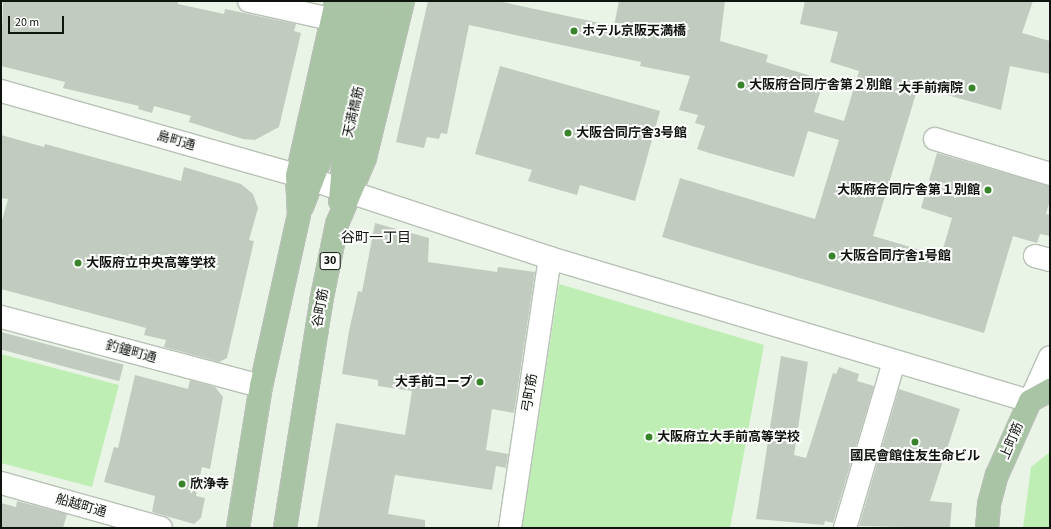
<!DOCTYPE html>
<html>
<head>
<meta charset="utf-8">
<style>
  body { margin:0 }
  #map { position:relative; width:1051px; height:529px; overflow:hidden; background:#e9f4e7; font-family:"Source Sans 3","Noto Sans JP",sans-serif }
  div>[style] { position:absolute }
  .green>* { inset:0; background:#beeeb4 }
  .building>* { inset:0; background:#c1cbbf; transform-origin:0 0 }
  .roads { filter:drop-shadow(1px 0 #b7c1b5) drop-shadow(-1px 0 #b7c1b5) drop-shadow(0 1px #b7c1b5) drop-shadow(0 -1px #b7c1b5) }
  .minor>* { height:22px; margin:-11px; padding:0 11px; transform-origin:11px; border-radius:11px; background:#fff }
  .major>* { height:22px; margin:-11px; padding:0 11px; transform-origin:11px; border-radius:11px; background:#a9c4a4 }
  .dots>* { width:11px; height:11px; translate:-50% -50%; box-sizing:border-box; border:2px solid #fcfefc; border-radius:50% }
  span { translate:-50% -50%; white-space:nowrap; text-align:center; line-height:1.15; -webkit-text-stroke:4px #fcfefc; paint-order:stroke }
  .shield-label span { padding:1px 3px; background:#fcfefc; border:1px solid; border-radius:3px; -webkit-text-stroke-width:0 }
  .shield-label { font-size:12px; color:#10140f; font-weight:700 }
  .poi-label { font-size:13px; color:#10140f; font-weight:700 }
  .left { translate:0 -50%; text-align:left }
  .right { translate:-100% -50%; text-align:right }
  .street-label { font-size:13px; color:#10140f }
  .neighbourhood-label { font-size:14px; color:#10140f }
  .frame { position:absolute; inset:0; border:2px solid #10140f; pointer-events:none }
  .scale { position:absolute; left:8px; top:16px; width:56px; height:18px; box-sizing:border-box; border:2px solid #10140f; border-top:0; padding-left:5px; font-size:12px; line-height:14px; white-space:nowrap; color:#10140f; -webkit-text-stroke:3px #fcfefc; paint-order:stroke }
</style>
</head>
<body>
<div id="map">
  <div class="green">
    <i style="clip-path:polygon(559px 284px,764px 345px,730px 528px,522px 528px)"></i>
    <i style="clip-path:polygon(1px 354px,119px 385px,92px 487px,1px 463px)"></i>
    <i style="clip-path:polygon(1050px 452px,1050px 528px,1023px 528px,1031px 467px)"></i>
  </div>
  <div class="building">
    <i style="clip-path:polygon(3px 1px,178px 1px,178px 4px,224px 14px,225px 9px,296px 24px,294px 31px,301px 33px,279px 127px,255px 140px,243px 139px,189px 122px,191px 116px,154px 106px,152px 113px,138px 109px,139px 106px,63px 88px,65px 82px,1px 66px)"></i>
    <i style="clip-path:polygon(428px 1px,498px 1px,614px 26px,619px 1px,725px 1px,720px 41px,768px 55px,766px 62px,824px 80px,814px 112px,844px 121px,859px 71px,830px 62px,838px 32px,800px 24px,805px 1px,1033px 1px,1022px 33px,1050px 41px,1050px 74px,1010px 66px,1001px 110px,918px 87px,873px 236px,941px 256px,952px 218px,921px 208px,937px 153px,1050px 186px,1050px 200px,1046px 214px,1050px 215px,1050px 236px,1040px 234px,1037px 243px,1013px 236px,984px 333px,662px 237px,680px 178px,815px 219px,839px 140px,808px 131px,794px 177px,709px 153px,697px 149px,705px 126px,695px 123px,698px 115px,679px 110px,690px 76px,640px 66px,641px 62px,469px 25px,447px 134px,441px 133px,439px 139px,427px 137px,424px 148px,396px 142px)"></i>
    <i style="clip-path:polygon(500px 66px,660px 111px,635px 201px,580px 185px,577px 195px,528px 181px,532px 170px,475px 154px)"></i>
    <i style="clip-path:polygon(1px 135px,44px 147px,45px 144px,181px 181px,184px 167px,241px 184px,253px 194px,258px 208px,249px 240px,254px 241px,227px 358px,219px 362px,164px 347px,166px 340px,144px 335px,146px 328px,1px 289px,1px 224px,8px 199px,1px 198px)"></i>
    <i style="clip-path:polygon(375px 223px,429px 238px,428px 262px,497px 272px,498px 267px,535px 272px,514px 413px,492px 409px,486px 450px,508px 454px,506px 468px,496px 466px,492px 490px,395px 475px,388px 514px,425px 520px,425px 528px,317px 528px,336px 423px,405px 435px,412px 391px,378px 386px,378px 380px,342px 374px,349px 331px,358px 291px,362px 292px)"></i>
    <i style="left:1px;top:332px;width:127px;height:17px;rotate:15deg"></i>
    <i style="clip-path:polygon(781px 356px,808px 362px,794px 455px,806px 458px,833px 373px,836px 374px,839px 367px,859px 374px,857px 381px,874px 386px,833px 523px,825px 521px,824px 525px,756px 519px)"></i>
    <i style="clip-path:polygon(135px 375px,188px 389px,190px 380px,215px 387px,223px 397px,210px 469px,202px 467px,196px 496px,205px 498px,201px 518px,194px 524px,152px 512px,155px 496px,104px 482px,114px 447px,118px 448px)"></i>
    <i style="clip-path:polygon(899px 389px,960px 409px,930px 501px,952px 503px,950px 528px,859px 526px)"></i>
    <i style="clip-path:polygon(17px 501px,67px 514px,63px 528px,1px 528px,1px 503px,16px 507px)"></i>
  </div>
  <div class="roads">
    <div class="minor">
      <i style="left:249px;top:1px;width:83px;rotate:12.5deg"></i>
      <i style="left:1px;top:91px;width:324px;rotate:15.9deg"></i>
      <i style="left:313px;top:180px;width:260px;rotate:18.2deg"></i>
      <i style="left:560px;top:261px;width:490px;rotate:16.6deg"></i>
      <i style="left:1030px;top:401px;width:48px;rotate:-65.6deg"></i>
      <i style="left:935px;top:139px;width:120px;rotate:16.9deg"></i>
      <i style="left:1035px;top:256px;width:16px;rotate:15deg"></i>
      <i style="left:1px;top:317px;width:269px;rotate:14.9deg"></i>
      <i style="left:1px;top:483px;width:166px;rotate:15.7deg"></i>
      <i style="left:510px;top:528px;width:273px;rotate:-81.6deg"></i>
      <i style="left:845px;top:528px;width:173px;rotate:-73.6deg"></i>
    </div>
    <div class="major">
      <i style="left:340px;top:201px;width:48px;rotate:-85.2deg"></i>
      <i style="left:344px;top:153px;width:156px;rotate:-76.7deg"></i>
      <i style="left:302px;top:207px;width:64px;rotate:-69deg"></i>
      <i style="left:325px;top:147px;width:150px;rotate:-76.9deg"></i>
      <i style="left:238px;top:528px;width:144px;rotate:-80.8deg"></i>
      <i style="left:261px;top:386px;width:176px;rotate:-77.5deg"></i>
      <i style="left:299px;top:214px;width:38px;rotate:-93deg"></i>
      <i style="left:297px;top:176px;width:179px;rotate:-77.4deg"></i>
      <i style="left:285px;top:528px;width:229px;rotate:-80.9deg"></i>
      <i style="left:321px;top:302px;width:80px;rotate:-78.4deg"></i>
      <i style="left:337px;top:224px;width:72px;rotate:-67deg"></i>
      <i style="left:365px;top:158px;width:162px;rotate:-76.4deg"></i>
      <i style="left:987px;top:528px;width:24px;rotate:-85deg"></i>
      <i style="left:989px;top:504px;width:30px;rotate:-75deg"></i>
      <i style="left:997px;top:475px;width:81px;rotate:-66deg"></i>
      <i style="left:1030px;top:401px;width:23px;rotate:-29deg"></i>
    </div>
  </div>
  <div class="dots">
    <i style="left:574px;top:31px;background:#39842b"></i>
    <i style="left:741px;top:85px;background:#39842b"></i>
    <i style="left:972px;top:88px;background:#39842b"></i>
    <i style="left:568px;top:133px;background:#39842b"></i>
    <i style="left:988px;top:190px;background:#39842b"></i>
    <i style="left:832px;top:256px;background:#39842b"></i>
    <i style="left:78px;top:263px;background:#39842b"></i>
    <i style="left:480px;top:382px;background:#39842b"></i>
    <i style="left:649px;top:437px;background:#39842b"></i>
    <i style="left:915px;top:442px;background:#39842b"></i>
    <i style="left:182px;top:484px;background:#39842b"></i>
  </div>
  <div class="shield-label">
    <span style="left:330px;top:261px">30</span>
  </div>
  <div class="poi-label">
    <span class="left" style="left:582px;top:31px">ホテル京阪天満橋</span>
    <span class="left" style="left:749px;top:85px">大阪府合同庁舎第２別館</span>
    <span class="right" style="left:963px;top:88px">大手前病院</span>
    <span class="left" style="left:576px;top:133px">大阪合同庁舎3号館</span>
    <span class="right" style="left:980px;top:190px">大阪府合同庁舎第１別館</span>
    <span class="left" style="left:840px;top:256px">大阪合同庁舎1号館</span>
    <span class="left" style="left:86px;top:263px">大阪府立中央高等学校</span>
    <span class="right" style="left:472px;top:382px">大手前コープ</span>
    <span class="left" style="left:657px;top:437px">大阪府立大手前高等学校</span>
    <span style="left:915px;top:456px">國民會館住友生命ビル</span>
    <span class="left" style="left:190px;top:484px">欣浄寺</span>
  </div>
  <div class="street-label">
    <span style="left:354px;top:112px;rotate:-77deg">天満橋筋</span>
    <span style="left:176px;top:141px;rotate:16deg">島町通</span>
    <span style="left:321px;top:308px;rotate:-80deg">谷町筋</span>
    <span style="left:131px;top:352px;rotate:15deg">釣鐘町通</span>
    <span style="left:530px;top:393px;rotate:-81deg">弓町筋</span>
    <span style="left:1012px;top:441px;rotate:-67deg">上町筋</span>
    <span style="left:81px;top:506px;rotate:16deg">船越町通</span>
  </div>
  <div class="neighbourhood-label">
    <span style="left:376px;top:238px">谷町一丁目</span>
  </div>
  <div class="frame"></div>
  <div class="scale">20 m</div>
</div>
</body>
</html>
